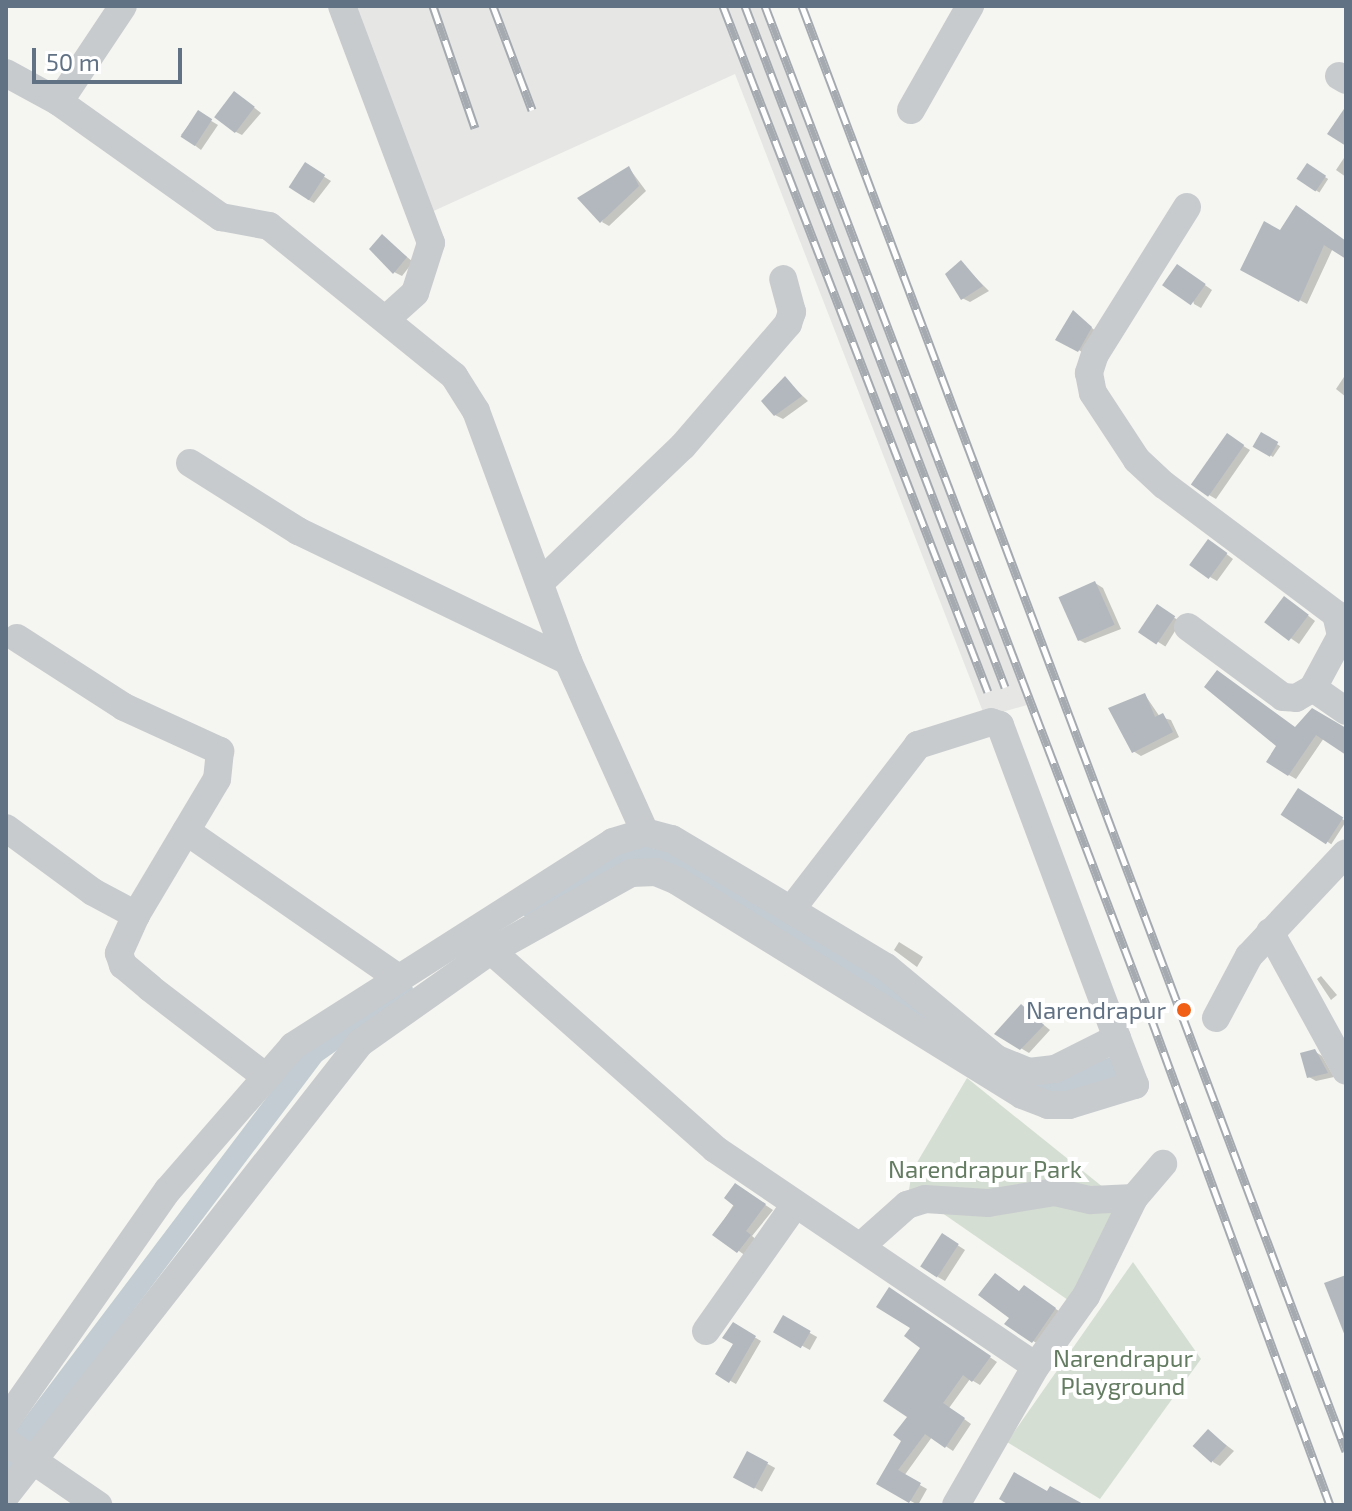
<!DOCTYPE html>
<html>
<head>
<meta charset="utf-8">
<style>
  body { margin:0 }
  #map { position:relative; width:1352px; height:1511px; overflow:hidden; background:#f5f6f1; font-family:"Exo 2",sans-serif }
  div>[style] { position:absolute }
  .built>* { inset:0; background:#e6e7e5 }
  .green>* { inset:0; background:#d5ded2 }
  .shadow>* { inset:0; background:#0003; transform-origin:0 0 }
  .canal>* { height:22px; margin:-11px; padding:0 11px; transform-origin:11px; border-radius:11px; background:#c2ccd2 }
  .building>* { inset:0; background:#b2b8be; transform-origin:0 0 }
  .minor>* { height:28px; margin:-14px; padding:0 14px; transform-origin:14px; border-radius:14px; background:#c8cbce }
  .rail>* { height:9px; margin-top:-4.5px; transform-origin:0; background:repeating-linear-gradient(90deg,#fff 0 18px,#a5aab1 0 36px); box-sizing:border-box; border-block:2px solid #a5aab1 }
  .dots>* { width:22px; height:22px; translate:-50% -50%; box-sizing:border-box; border:4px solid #fff; border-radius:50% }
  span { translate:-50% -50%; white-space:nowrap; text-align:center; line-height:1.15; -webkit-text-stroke:8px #fff; paint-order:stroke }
  .poi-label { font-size:24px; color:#627285 }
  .right { translate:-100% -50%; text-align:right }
  .park-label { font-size:24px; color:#647c61 }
  .frame { position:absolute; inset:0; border:8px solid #627285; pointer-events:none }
  .scale { position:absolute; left:32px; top:48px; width:150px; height:36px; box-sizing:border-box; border:4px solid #627285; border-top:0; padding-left:10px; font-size:24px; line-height:28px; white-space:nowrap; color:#627285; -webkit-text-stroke:6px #fff; paint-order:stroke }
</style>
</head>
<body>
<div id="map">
  <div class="built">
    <i style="clip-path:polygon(350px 6px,760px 6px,1027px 705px,985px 717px,735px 74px,427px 214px)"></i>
  </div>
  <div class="green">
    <i style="clip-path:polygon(967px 1078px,1119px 1200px,1089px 1272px,1068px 1300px,909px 1190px,912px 1171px)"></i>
    <i style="clip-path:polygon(1133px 1262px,1201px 1359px,1100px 1499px,1007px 1442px)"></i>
  </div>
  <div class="shadow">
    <i style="clip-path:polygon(242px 98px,261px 113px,242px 135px,234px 131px)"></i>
    <i style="clip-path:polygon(198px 113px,218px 125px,201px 150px,181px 135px)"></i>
    <i style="clip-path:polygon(1346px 155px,1346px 177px,1336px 170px)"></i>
    <i style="clip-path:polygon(305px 165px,331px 181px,314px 203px,307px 199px)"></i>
    <i style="left:1308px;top:166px;width:24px;height:16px;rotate:33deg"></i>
    <i style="clip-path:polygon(629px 168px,646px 191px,609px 226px,602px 222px)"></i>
    <i style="clip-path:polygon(1281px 232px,1346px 241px,1346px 257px,1333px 248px,1307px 304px,1243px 270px)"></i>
    <i style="clip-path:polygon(382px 236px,413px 262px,402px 276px,394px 272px)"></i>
    <i style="clip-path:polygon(961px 263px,989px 291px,970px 302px,962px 298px)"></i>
    <i style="clip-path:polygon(1185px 271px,1212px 290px,1201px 308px,1194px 304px)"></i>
    <i style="clip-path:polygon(1074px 313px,1098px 333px,1086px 354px,1058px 339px)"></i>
    <i style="clip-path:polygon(1346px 374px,1346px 397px,1336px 389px)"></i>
    <i style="clip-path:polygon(785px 379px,808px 401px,783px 419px,775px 415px)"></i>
    <i style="left:1262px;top:434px;width:22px;height:13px;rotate:34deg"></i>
    <i style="clip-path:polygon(1227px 436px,1250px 450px,1216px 499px,1209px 495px)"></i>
    <i style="clip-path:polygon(1216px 546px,1233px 559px,1217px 581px,1210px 577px)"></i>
    <i style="clip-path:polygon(1095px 583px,1103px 588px,1121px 629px,1085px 643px,1077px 639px)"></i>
    <i style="clip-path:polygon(1292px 603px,1315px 621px,1299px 644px,1268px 622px)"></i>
    <i style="left:1157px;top:607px;width:28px;height:29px;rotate:32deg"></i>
    <i style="clip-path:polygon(1145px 695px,1160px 717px,1171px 720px,1179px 737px,1141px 756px,1133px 751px)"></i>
    <i style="clip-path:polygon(1296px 729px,1346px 729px,1346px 753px,1324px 738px,1296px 779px,1289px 775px,1279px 746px)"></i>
    <i style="left:1299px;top:791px;width:56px;height:27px;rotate:33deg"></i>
    <i style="clip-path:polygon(899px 942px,923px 957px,917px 967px,894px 950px)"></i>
    <i style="clip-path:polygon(1321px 976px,1337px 995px,1331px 1000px,1317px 979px)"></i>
    <i style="clip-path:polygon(1022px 1007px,1050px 1030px,1029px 1053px,997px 1034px)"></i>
    <i style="clip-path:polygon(1314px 1051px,1322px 1056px,1334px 1077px,1316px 1081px,1309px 1077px)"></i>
    <i style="clip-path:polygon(743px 1190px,773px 1210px,752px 1236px,758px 1241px,746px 1256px,715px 1234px)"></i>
    <i style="clip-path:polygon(942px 1235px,965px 1250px,945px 1281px,938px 1277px)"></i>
    <i style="clip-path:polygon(1032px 1292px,1063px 1314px,1040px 1345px,1033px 1341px,1020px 1293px)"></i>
    <i style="clip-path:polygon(897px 1294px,997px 1362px,980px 1385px,970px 1379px,949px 1408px,971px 1424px,953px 1451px,932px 1437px,904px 1476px,927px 1489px,918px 1505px,878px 1483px,904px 1440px,923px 1347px)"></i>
    <i style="left:783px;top:1318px;width:39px;height:15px;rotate:29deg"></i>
    <i style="clip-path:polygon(734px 1325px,761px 1341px,736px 1384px,718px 1374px,735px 1344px)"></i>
    <i style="clip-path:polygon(1209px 1432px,1234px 1451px,1220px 1466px,1213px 1462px)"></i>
    <i style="left:748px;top:1453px;width:31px;height:27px;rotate:29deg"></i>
  </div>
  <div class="canal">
    <i style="left:532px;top:908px;width:111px;rotate:-31deg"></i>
    <i style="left:627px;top:851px;width:22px;rotate:3deg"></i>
    <i style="left:649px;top:852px;width:249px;rotate:30.2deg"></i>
    <i style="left:864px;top:977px;width:76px;rotate:35.4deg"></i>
    <i style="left:1008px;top:1076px;width:32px;rotate:18deg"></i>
    <i style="left:1038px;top:1086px;width:23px"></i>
    <i style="left:1061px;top:1086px;width:70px;rotate:-19.2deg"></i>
    <i style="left:6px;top:1461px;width:511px;rotate:-52.95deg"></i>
    <i style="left:314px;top:1053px;width:108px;rotate:-35.2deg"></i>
  </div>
  <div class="building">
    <i style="left:234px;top:91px;width:26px;height:33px;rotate:37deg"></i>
    <i style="clip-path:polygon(1346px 106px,1346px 146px,1327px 134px)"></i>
    <i style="left:198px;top:110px;width:17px;height:32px;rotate:33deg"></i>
    <i style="left:305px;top:162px;width:24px;height:30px;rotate:33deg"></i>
    <i style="left:1307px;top:163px;width:23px;height:19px;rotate:34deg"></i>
    <i style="clip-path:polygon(629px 166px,639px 186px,600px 223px,577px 198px)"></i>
    <i style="clip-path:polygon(1296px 205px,1346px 241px,1346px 259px,1324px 245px,1299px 302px,1240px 270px,1264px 221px,1280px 230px)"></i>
    <i style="clip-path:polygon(382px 234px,407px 257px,393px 274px,369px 249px)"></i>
    <i style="clip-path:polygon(961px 260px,983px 286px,961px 300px,945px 274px)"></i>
    <i style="left:1177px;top:264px;width:35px;height:26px;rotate:35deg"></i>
    <i style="clip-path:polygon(1073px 310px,1092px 327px,1078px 352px,1055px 340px)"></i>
    <i style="clip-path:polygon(785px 376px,802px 396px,774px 416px,761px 401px)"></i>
    <i style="left:1261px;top:432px;width:20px;height:17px;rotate:30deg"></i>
    <i style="left:1227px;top:433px;width:21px;height:63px;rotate:35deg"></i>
    <i style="left:1208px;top:539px;width:24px;height:32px;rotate:36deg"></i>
    <i style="left:1095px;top:581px;width:48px;height:40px;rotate:66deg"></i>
    <i style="left:1284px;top:596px;width:31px;height:33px;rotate:37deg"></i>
    <i style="left:1157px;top:604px;width:22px;height:34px;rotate:34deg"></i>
    <i style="clip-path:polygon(1217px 670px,1295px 727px,1312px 708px,1346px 728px,1346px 755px,1316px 735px,1288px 776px,1266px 762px,1276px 746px,1204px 687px)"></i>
    <i style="clip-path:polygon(1145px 693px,1155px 717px,1163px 713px,1173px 732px,1132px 753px,1108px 708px)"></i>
    <i style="left:1298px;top:788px;width:54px;height:32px;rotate:33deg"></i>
    <i style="clip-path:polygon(1021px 1004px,1044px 1025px,1020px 1050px,994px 1034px)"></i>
    <i style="clip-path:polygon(1315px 1049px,1328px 1073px,1307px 1078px,1300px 1053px)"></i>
    <i style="clip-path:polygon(735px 1183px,766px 1204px,746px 1231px,751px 1235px,737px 1253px,712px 1235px,734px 1206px,724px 1198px)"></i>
    <i style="left:942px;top:1233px;width:20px;height:40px;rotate:33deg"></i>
    <i style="clip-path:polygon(995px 1273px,1019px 1291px,1024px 1285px,1056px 1308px,1032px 1343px,1004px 1324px,1009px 1318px,978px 1295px)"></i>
    <i style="clip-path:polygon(1346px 1275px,1346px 1336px,1345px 1336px,1324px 1283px)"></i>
    <i style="clip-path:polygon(889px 1287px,991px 1356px,972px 1382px,963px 1375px,943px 1403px,965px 1418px,945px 1448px,925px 1434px,898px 1470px,921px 1483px,909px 1503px,876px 1484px,901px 1441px,893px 1435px,907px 1417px,883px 1401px,920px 1348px,904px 1336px,910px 1328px,876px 1307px)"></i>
    <i style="left:783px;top:1315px;width:32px;height:20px;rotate:30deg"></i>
    <i style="clip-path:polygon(733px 1322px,756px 1336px,729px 1383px,715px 1374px,733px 1344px,722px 1338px)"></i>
    <i style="left:1208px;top:1429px;width:25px;height:23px;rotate:42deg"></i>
    <i style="left:747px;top:1451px;width:24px;height:30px;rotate:28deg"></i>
    <i style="clip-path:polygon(1014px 1472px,1047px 1491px,1050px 1486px,1085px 1505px,1009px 1505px,999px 1499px)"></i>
  </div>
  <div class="minor">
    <i style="left:342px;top:6px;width:253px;rotate:69.4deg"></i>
    <i style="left:431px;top:243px;width:52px;rotate:107.7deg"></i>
    <i style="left:415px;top:293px;width:39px;rotate:138deg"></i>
    <i style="left:6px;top:73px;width:60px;rotate:28.7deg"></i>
    <i style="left:59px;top:102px;width:199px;rotate:35.4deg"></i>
    <i style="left:221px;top:217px;width:49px;rotate:10.6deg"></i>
    <i style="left:269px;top:226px;width:238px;rotate:39deg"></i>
    <i style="left:454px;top:376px;width:41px;rotate:57.8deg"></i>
    <i style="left:476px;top:411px;width:266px;rotate:69.8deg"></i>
    <i style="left:568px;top:661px;width:188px;rotate:65.8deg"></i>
    <i style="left:1339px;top:76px;width:8px;rotate:30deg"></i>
    <i style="left:59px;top:102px;width:115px;rotate:-56.3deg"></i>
    <i style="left:911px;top:110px;width:120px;rotate:-60.4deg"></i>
    <i style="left:1187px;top:207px;width:173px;rotate:122deg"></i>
    <i style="left:1095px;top:354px;width:20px;rotate:108deg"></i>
    <i style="left:1089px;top:373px;width:20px;rotate:79deg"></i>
    <i style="left:1093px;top:393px;width:80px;rotate:56.7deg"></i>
    <i style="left:1137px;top:460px;width:37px;rotate:43deg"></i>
    <i style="left:1164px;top:485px;width:215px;rotate:36.9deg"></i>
    <i style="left:1336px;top:614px;width:23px;rotate:77deg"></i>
    <i style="left:1341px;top:636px;width:59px;rotate:118.3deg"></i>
    <i style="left:1313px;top:688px;width:40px;rotate:34.9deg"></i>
    <i style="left:190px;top:463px;width:128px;rotate:32.2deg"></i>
    <i style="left:298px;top:531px;width:300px;rotate:25.7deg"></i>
    <i style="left:542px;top:581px;width:195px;rotate:-43.8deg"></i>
    <i style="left:683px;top:446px;width:161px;rotate:-49.3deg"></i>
    <i style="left:788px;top:324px;width:13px;rotate:-72deg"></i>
    <i style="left:792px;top:312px;width:34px;rotate:-105deg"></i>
    <i style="left:1188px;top:627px;width:118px;rotate:36.4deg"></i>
    <i style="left:1283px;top:697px;width:13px;rotate:4deg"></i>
    <i style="left:1296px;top:698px;width:20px;rotate:-30deg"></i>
    <i style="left:17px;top:638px;width:127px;rotate:32.8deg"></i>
    <i style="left:124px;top:707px;width:106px;rotate:24.6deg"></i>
    <i style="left:220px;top:751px;width:28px;rotate:96deg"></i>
    <i style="left:217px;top:779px;width:158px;rotate:120.8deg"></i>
    <i style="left:136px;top:915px;width:42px;rotate:114.1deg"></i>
    <i style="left:119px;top:953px;width:13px;rotate:72deg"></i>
    <i style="left:123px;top:965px;width:35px;rotate:40deg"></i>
    <i style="left:150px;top:988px;width:146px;rotate:37.5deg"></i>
    <i style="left:6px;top:828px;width:108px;rotate:36.3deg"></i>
    <i style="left:93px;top:892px;width:49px;rotate:28.1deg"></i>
    <i style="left:186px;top:831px;width:258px;rotate:34.7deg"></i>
    <i style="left:1270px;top:932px;width:158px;rotate:61.3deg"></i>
    <i style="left:479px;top:940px;width:315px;rotate:41.5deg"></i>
    <i style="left:715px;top:1149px;width:387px;rotate:34.1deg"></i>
    <i style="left:1216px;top:1018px;width:70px;rotate:-62deg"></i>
    <i style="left:1249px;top:956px;width:141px;rotate:-46.7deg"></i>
    <i style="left:861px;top:1246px;width:62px;rotate:-41.7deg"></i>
    <i style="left:907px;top:1205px;width:19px;rotate:-18deg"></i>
    <i style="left:925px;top:1199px;width:63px;rotate:3.6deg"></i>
    <i style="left:988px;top:1203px;width:68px;rotate:-9.3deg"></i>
    <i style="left:1055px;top:1192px;width:37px;rotate:13deg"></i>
    <i style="left:1091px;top:1200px;width:43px;rotate:-2.7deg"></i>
    <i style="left:706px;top:1331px;width:154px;rotate:-54.8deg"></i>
    <i style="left:6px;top:1421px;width:282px;rotate:-55deg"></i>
    <i style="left:168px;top:1190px;width:191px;rotate:-49deg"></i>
    <i style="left:293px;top:1046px;width:379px;rotate:-32.5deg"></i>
    <i style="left:613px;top:842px;width:34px;rotate:-17deg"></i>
    <i style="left:645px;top:832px;width:28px;rotate:15deg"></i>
    <i style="left:672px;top:839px;width:139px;rotate:30.8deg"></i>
    <i style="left:791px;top:910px;width:111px;rotate:31deg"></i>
    <i style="left:886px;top:967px;width:144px;rotate:39.7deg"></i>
    <i style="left:997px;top:1059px;width:35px;rotate:22deg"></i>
    <i style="left:1029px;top:1072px;width:26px;rotate:-7deg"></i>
    <i style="left:1055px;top:1069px;width:69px;rotate:-26.6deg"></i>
    <i style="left:1117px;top:1038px;width:334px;rotate:-110.5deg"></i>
    <i style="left:1000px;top:725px;width:9px;rotate:-162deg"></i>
    <i style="left:991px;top:722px;width:77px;rotate:162.5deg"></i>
    <i style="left:918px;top:745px;width:208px;rotate:127.6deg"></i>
    <i style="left:6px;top:1442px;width:112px;rotate:34.4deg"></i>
    <i style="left:6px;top:1495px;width:574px;rotate:-51.93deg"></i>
    <i style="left:360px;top:1043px;width:158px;rotate:-35.2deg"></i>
    <i style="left:489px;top:952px;width:162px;rotate:-29.1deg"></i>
    <i style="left:631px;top:873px;width:25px;rotate:-2deg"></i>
    <i style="left:656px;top:872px;width:23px;rotate:23deg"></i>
    <i style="left:677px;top:881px;width:406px;rotate:31.8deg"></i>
    <i style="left:1022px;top:1095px;width:28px;rotate:21deg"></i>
    <i style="left:1048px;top:1105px;width:21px"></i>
    <i style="left:1069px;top:1105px;width:69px;rotate:-16.9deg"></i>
    <i style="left:1135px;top:1085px;width:50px;rotate:-111deg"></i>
    <i style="left:956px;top:1505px;width:160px;rotate:-60.1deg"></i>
    <i style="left:1036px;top:1366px;width:86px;rotate:-54.5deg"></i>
    <i style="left:1086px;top:1296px;width:109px;rotate:-63.9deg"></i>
    <i style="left:1134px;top:1198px;width:45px;rotate:-49.5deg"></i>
  </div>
  <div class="rail">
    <i style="left:433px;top:6px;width:129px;rotate:71deg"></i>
    <i style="left:493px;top:6px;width:111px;rotate:69.4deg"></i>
    <i style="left:723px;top:6px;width:735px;rotate:68.88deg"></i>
    <i style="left:745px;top:6px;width:729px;rotate:69.1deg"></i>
    <i style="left:765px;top:6px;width:1083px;rotate:69.12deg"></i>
    <i style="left:1151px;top:1018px;width:519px;rotate:69.82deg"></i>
    <i style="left:802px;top:6px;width:1544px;rotate:69.37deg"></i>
  </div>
  <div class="dots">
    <i style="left:1184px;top:1010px;background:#f15f16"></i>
  </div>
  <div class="poi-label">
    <span class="right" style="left:1166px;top:1010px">Narendrapur</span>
  </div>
  <div class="park-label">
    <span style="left:985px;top:1169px">Narendrapur Park</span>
    <span style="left:1123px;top:1372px">Narendrapur<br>Playground</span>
  </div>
  <div class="frame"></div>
  <div class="scale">50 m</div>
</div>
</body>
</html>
